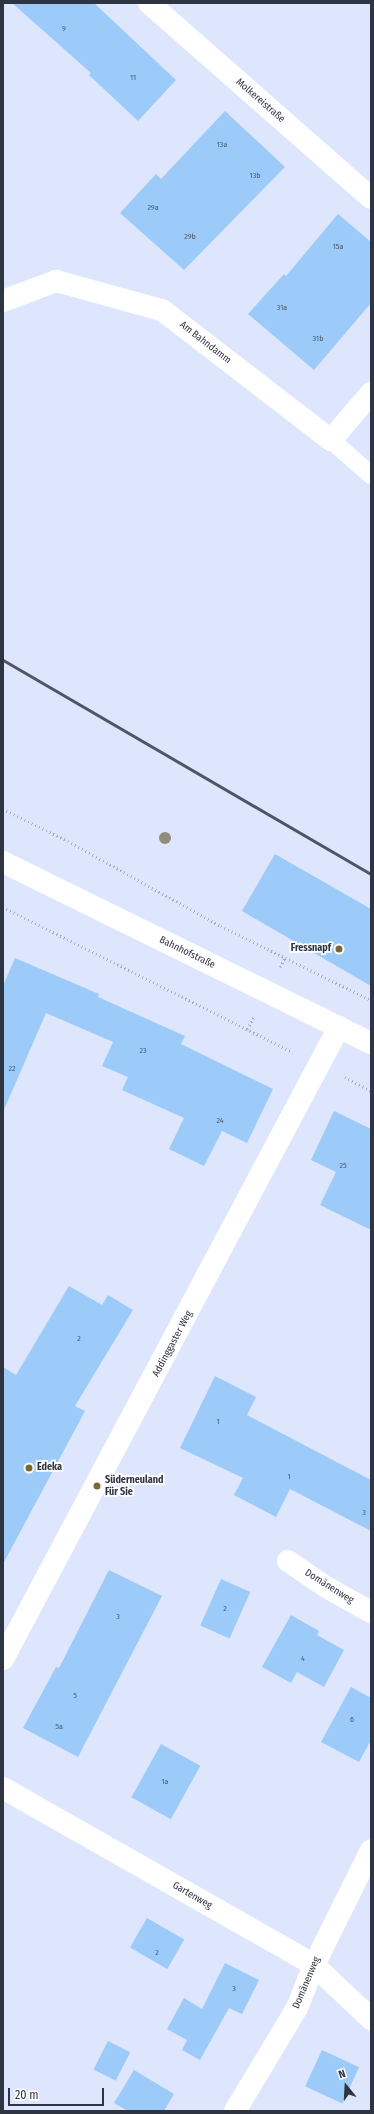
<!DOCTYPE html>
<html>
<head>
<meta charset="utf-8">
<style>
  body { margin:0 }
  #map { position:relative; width:374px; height:2114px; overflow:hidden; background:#dee6fe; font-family:"Fira Sans Condensed",sans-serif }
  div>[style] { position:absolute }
  .building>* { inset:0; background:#9ccaf9; transform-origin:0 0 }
  .path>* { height:2.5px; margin-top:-1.25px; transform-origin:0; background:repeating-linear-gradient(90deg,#a5acc1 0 1px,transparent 0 4px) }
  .lane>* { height:18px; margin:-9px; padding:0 9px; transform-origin:9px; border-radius:9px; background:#fff }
  .street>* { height:22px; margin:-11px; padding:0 11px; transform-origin:11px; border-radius:11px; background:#fff }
  .secondary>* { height:22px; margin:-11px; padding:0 11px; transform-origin:11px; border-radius:11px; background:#fff }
  .rail>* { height:3px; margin:-1.5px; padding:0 1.5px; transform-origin:1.5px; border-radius:1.5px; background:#4f5565 }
  .trees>* { width:12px; height:12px; margin:-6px; border-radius:50%; background:#918c7c }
  .dots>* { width:11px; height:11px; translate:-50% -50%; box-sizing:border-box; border:2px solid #fff; border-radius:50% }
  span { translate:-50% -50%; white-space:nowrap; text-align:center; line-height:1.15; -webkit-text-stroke:3.5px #fff; paint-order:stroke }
  .number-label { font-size:8px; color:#4a5a70 }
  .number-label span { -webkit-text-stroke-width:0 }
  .street-label { font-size:10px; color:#2f3443 }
  .poi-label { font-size:10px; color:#2f3443; font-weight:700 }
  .right { translate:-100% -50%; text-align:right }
  .left { translate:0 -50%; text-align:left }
  .frame { position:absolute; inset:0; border:4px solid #2f3443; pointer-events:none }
  .north { position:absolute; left:326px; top:2066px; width:40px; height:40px; -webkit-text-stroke:3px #fff; paint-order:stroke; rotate:342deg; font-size:11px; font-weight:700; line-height:16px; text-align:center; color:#2f3443 }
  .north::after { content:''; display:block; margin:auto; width:14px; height:18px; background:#2f3443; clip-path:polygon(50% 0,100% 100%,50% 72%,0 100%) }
  .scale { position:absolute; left:8px; top:2088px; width:96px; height:18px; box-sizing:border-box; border:2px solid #2f3443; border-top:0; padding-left:5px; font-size:12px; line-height:14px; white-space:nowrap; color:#2f3443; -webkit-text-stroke:3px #fff; paint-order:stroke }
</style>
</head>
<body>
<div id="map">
  <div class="building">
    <i style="clip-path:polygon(12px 3px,94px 3px,176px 80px,138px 121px,89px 75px,91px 73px)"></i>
    <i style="clip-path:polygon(225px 111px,285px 167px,184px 270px,120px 213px,156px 174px,161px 179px)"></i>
    <i style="clip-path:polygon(338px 214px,371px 242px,371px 303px,314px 370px,248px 314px,284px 274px,286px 276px)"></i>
    <i style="clip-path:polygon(275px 854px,371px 909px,371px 986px,242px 911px)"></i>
    <i style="clip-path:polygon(15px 958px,99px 994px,98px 997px,185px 1036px,181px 1044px,273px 1089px,247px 1143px,222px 1131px,204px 1166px,169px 1149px,184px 1118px,122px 1090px,128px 1077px,102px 1066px,113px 1042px,46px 1013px,3px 1112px,3px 986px)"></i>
    <i style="clip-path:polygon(334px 1111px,371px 1129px,371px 1230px,320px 1205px,336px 1172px,311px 1160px)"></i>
    <i style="clip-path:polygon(69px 1286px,102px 1305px,108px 1295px,133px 1310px,75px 1406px,85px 1411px,3px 1564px,3px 1367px,16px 1375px)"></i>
    <i style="clip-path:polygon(215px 1376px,256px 1397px,247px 1415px,371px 1480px,371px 1531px,290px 1489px,276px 1517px,234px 1495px,243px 1478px,180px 1448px)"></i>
    <i style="clip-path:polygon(109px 1570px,162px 1596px,78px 1757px,23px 1728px,56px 1667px,59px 1668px)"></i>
    <i style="left:221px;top:1579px;width:32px;height:51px;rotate:24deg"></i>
    <i style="clip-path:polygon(291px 1615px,319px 1631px,317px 1635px,344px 1650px,324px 1687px,297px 1672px,291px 1683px,262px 1667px)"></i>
    <i style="clip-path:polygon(351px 1687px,371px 1698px,371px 1740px,359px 1762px,321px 1742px)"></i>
    <i style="left:161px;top:1744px;width:45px;height:61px;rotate:29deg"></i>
    <i style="left:147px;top:1918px;width:43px;height:34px;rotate:30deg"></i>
    <i style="clip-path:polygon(225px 1963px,259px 1980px,242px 2014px,229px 2008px,200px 2060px,182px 2050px,187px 2040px,167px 2029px,184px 1998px,202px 2009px)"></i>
    <i style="left:108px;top:2041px;width:25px;height:32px;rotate:27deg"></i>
    <i style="left:322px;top:2050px;width:41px;height:40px;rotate:25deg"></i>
    <i style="clip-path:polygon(134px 2070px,174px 2094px,164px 2111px,128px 2111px,114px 2103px)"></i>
  </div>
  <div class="path">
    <i style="left:3px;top:809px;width:72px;rotate:26.2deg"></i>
    <i style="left:68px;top:841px;width:175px;rotate:29.1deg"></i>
    <i style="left:221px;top:926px;width:167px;rotate:26.3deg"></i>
    <i style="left:3px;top:907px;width:324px;rotate:26.6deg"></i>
    <i style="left:280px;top:967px;width:11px;rotate:-63deg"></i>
    <i style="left:247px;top:1029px;width:14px;rotate:-60deg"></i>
    <i style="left:345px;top:1077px;width:30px;rotate:28deg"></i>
  </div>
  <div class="lane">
    <i style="left:331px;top:440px;width:53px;rotate:41.2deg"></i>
  </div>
  <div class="street">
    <i style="left:149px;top:3px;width:295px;rotate:41.3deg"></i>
    <i style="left:3px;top:301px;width:57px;rotate:-20.7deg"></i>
    <i style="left:56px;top:281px;width:110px;rotate:15.3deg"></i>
    <i style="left:162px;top:310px;width:213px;rotate:37.6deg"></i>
    <i style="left:331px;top:440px;width:62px;rotate:-49.6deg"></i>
    <i style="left:288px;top:1561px;width:46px;rotate:34.4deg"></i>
    <i style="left:326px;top:1587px;width:51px;rotate:29.1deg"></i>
    <i style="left:3px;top:1659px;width:716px;rotate:-62deg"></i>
    <i style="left:3px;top:1788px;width:358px;rotate:29.6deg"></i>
    <i style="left:314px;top:1965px;width:79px;rotate:43.5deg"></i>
    <i style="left:235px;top:2111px;width:120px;rotate:-59deg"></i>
    <i style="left:297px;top:2008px;width:46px;rotate:-68.4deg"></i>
    <i style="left:314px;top:1965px;width:128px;rotate:-63.6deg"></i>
  </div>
  <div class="secondary">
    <i style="left:3px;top:862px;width:410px;rotate:26.2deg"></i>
  </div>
  <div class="rail">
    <i style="left:3px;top:660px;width:426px;rotate:30.2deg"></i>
  </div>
  <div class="trees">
    <i style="left:165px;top:838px"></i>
  </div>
  <div class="dots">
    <i style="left:339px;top:949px;background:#796735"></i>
    <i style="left:29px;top:1468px;background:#796735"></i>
    <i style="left:97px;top:1486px;background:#796735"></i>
  </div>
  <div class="number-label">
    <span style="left:64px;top:29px">9</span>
    <span style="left:133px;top:78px">11</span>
    <span style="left:222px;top:145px">13a</span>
    <span style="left:255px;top:176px">13b</span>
    <span style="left:153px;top:208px">29a</span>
    <span style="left:190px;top:237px">29b</span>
    <span style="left:338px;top:247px">15a</span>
    <span style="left:282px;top:308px">31a</span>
    <span style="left:318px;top:339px">31b</span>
    <span style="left:143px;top:1051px">23</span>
    <span style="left:12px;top:1069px">22</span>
    <span style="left:220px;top:1121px">24</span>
    <span style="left:343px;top:1166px">25</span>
    <span style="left:79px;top:1339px">2</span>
    <span style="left:218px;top:1422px">1</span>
    <span style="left:289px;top:1477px">1</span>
    <span style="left:364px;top:1513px">3</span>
    <span style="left:225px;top:1609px">2</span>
    <span style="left:118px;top:1617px">3</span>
    <span style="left:303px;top:1659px">4</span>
    <span style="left:75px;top:1696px">5</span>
    <span style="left:352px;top:1720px">6</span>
    <span style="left:59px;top:1727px">5a</span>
    <span style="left:165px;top:1782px">1a</span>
    <span style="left:157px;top:1953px">2</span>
    <span style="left:234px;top:1989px">3</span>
  </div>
  <div class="street-label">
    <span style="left:260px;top:101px;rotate:41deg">Molkereistraße</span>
    <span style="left:205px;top:343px;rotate:38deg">Am Bahndamm</span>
    <span style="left:187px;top:953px;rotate:26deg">Bahnhofstraße</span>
    <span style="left:173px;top:1344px;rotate:-62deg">Addinggaster Weg</span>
    <span style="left:329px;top:1587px;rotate:32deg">Domänenweg</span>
    <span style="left:192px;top:1896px;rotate:30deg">Gartenweg</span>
    <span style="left:307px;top:1983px;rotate:-67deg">Domänenweg</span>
  </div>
  <div class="poi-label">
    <span class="right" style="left:331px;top:949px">Fressnapf</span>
    <span class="left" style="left:37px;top:1468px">Edeka</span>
    <span class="left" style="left:105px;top:1486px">Süderneuland<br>Für Sie</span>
  </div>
  <div class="frame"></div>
  <div class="north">N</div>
  <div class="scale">20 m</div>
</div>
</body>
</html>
